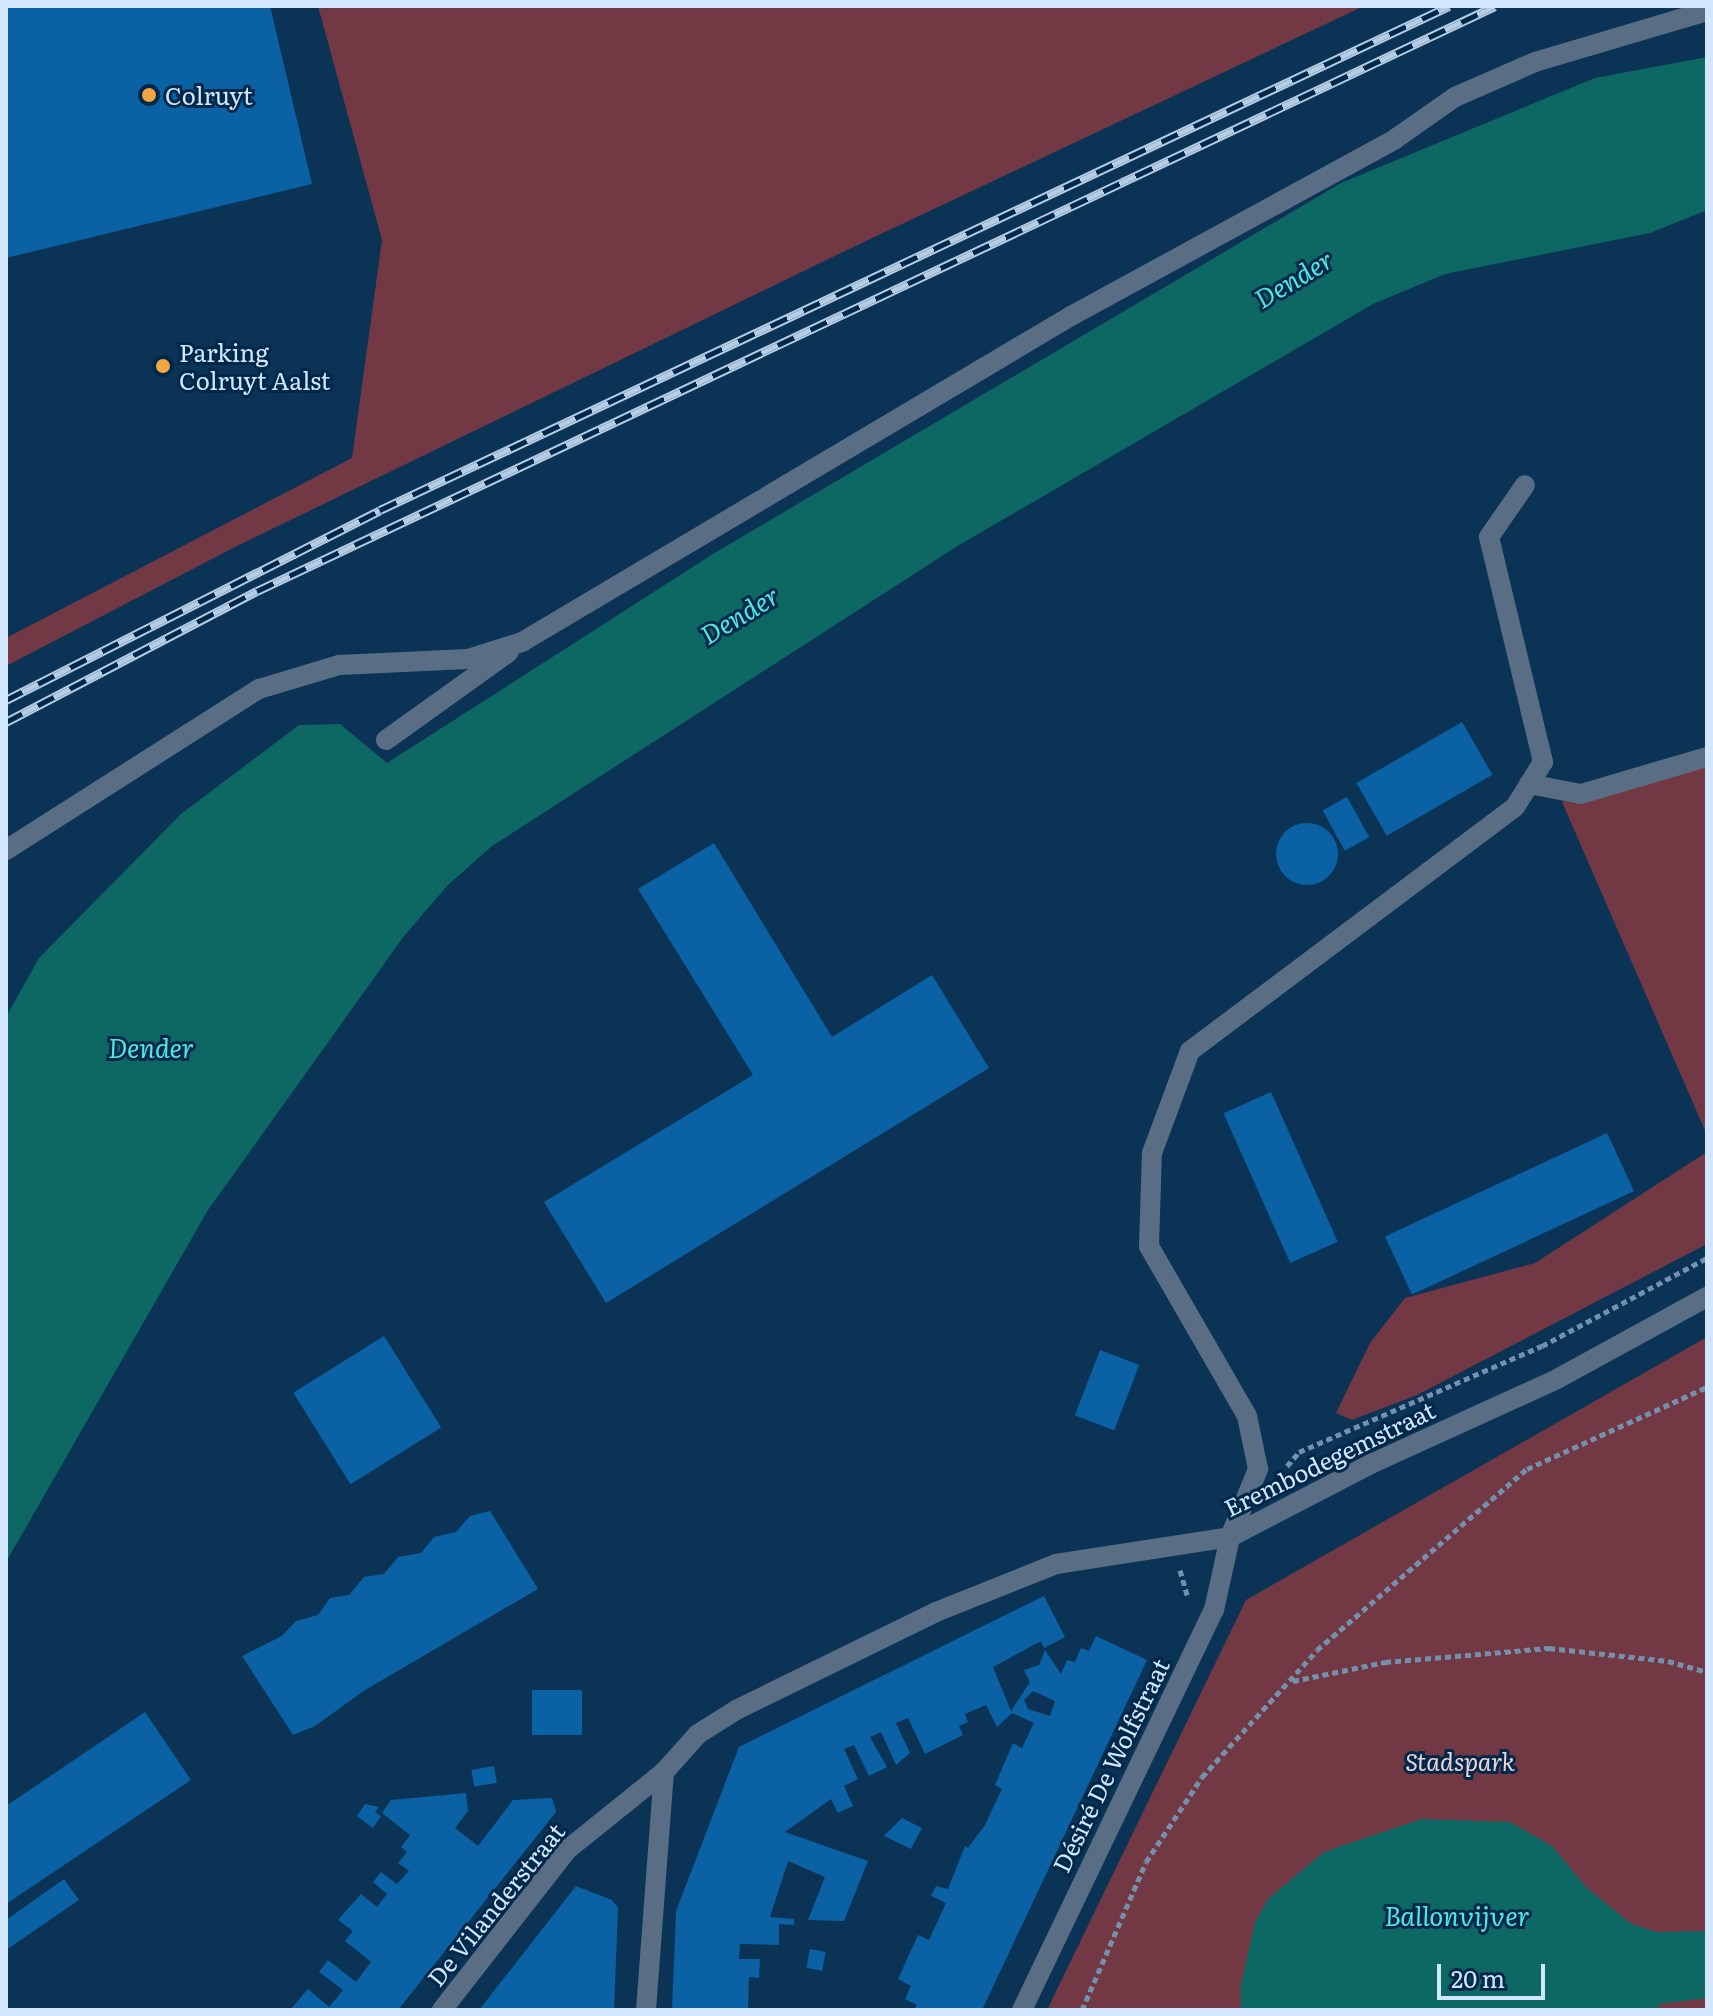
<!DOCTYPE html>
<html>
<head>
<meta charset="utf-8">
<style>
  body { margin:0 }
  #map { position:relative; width:1713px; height:2016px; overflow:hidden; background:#0b3355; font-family:Literata,serif }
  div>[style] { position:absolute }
  .green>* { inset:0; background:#723944 }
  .water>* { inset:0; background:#0d6863 }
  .building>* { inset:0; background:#0a62a4; transform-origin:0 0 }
  .round { border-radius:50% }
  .path>* { height:5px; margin-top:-2.5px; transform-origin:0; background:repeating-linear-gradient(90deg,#7391ad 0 6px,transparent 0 10px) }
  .minor>* { height:20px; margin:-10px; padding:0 10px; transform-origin:10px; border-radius:10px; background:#596e84 }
  .rail>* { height:9px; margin-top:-4.5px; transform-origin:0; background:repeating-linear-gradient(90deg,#00284a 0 18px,#b5cde4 0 36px); box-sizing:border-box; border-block:2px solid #b5cde4 }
  .dots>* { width:22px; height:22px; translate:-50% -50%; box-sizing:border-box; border:4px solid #00284a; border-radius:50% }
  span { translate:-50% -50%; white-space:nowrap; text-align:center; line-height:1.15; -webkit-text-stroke:6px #00284a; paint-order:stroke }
  .poi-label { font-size:24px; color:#d2e7fd }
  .left { translate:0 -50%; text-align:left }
  .street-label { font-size:24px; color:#d2e7fd }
  .park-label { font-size:24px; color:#efd2d6; font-style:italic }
  .water-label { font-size:26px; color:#4fe8df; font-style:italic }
  .frame { position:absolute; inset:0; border:8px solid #d2e7fd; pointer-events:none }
  .scale { position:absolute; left:1437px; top:1964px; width:108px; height:36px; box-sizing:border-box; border:4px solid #d2e7fd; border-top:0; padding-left:10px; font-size:24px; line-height:28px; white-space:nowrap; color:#d2e7fd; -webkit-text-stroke:6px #00284a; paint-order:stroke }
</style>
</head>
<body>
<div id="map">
  <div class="green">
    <i style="clip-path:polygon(318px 6px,1364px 6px,847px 250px,235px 547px,6px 666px,6px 638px,352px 458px,382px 240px)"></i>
    <i style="clip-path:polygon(1707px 761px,1707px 1135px,1562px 802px)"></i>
    <i style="clip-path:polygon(1707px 1152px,1707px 1244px,1417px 1395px,1352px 1420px,1336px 1413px,1370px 1343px,1405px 1298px,1535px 1263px)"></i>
    <i style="clip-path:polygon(1707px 1337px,1707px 2010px,1047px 2010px,1246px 1600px)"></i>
  </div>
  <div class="water">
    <i style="clip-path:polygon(1707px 57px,1707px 210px,1650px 233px,1445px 274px,1373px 304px,956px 547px,492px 846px,448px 885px,404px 936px,208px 1210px,6px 1562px,6px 1017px,39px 958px,181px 814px,299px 725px,340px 724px,387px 763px,713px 554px,1341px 183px,1595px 78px)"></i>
    <i style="clip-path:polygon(1421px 1819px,1510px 1822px,1552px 1846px,1587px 1888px,1630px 1923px,1656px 1932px,1707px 1931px,1707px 1998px,1659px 2004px,1660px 2010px,1241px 2010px,1241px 1984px,1255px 1922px,1268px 1899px,1324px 1852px)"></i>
  </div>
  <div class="building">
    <i style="clip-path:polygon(6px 6px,270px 6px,312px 184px,6px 258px)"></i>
    <i style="left:1462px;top:722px;width:61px;height:122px;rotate:60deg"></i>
    <i style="left:1347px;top:797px;width:46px;height:28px;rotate:61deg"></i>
    <i class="round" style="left:1276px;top:823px;width:62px;height:62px"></i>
    <i style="clip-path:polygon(714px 843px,832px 1037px,932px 975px,989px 1068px,606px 1303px,544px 1202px,753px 1075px,638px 889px)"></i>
    <i style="left:1271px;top:1092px;width:164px;height:52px;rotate:66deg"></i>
    <i style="left:1607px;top:1133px;width:64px;height:245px;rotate:65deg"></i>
    <i style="left:384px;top:1336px;width:108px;height:107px;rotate:58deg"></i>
    <i style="left:1100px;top:1350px;width:42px;height:70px;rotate:21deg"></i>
    <i style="clip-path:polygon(490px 1511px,538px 1589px,365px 1690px,315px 1726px,293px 1735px,242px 1656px,282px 1636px,296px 1621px,318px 1615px,330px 1598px,349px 1595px,364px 1577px,384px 1574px,398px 1557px,421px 1553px,434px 1537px,456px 1532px,470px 1516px)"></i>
    <i style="clip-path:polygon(evenodd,1044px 1596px,1065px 1637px,1044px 1648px,1041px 1641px,993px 1667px,1011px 1711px,1030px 1682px,1024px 1670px,1039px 1665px,1045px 1650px,1061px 1674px,1067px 1660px,1075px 1662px,1081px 1648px,1089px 1651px,1096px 1636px,1147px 1660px,982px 2010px,914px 2010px,917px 2005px,905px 1999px,911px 1986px,898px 1979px,918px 1935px,929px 1940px,946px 1903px,931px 1896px,936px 1886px,948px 1889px,965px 1846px,968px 1848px,985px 1825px,1002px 1789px,995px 1785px,1013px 1743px,1022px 1748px,1034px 1723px,1012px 1713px,997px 1727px,986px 1705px,965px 1714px,968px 1722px,959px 1726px,963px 1735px,925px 1754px,908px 1718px,896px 1723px,910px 1753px,896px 1765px,881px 1732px,870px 1737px,887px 1767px,869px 1776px,854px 1745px,844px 1749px,858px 1779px,844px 1786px,853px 1806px,838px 1813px,831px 1799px,785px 1832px,868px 1861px,844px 1921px,808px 1920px,825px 1877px,788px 1861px,770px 1917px,794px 1919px,794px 1925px,779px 1924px,779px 1945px,740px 1944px,739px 1959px,760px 1959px,759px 1978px,749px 1977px,748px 2010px,672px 2010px,676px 1911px,739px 1747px,1044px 1596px,1033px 1691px,1055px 1701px,1050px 1716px,1028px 1709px,1024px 1700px,1033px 1691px)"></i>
    <i style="left:532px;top:1690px;width:50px;height:45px"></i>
    <i style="clip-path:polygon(145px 1712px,191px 1780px,6px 1904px,6px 1806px)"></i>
    <i style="left:494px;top:1766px;width:17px;height:23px;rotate:80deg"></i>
    <i style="clip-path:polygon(466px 1793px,468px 1811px,455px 1828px,478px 1846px,513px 1800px,552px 1798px,556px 1812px,398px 2010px,290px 2010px,308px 1989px,329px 2007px,343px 1990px,319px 1972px,328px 1960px,356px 1982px,371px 1962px,345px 1941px,353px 1931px,338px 1920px,361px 1894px,377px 1907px,387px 1894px,373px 1882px,381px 1872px,397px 1884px,409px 1871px,398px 1863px,407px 1852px,401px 1847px,410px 1835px,382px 1813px,391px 1800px)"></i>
    <i style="clip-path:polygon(365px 1804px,379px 1807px,375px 1812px,381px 1816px,373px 1828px,357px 1816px)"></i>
    <i style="clip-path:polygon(902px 1818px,922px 1828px,911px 1849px,884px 1836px)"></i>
    <i style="clip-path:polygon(64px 1879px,79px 1900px,6px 1950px,6px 1920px)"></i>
    <i style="clip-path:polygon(576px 1886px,612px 1900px,618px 1908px,614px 2010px,479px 2010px)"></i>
    <i style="left:810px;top:1949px;width:16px;height:19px;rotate:11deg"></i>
  </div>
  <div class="path">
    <i style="left:1287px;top:1466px;width:18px;rotate:-49deg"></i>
    <i style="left:1299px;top:1452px;width:265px;rotate:-23.6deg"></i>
    <i style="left:1542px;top:1346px;width:187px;rotate:-28.1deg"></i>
    <i style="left:1180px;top:1570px;width:26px;rotate:74deg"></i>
    <i style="left:1293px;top:1681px;width:94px;rotate:-11.7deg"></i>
    <i style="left:1385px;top:1662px;width:165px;rotate:-4.9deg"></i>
    <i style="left:1549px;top:1648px;width:120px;rotate:6.2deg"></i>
    <i style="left:1668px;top:1661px;width:41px;rotate:15.8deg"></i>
    <i style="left:1082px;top:2010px;width:161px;rotate:-66.6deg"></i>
    <i style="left:1146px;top:1862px;width:102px;rotate:-56.6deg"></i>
    <i style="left:1202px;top:1777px;width:171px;rotate:-47.8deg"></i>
    <i style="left:1317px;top:1650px;width:277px;rotate:-40.8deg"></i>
    <i style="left:1527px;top:1469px;width:198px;rotate:-24.5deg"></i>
  </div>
  <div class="minor">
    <i style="left:386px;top:740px;width:151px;rotate:-35.6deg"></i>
    <i style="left:1529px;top:784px;width:53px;rotate:10.9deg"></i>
    <i style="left:1581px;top:794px;width:131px;rotate:-16.4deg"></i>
    <i style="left:6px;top:850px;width:300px;rotate:-32.5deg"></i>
    <i style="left:259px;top:689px;width:84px;rotate:-16.7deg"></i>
    <i style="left:339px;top:665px;width:129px;rotate:-2.7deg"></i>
    <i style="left:468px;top:659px;width:57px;rotate:-17.5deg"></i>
    <i style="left:522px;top:642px;width:638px;rotate:-30.7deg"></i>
    <i style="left:1071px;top:316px;width:369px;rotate:-28.6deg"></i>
    <i style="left:1395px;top:139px;width:73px;rotate:-35deg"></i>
    <i style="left:1455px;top:97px;width:87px;rotate:-23.6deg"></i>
    <i style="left:1535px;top:62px;width:179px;rotate:-16.5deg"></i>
    <i style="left:442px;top:2010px;width:203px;rotate:-52deg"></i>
    <i style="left:567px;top:1850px;width:124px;rotate:-38.8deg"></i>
    <i style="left:664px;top:1772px;width:51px;rotate:-48.2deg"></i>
    <i style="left:698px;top:1734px;width:47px;rotate:-32deg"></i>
    <i style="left:738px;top:1709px;width:220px;rotate:-26.1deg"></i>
    <i style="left:936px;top:1612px;width:129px;rotate:-21.8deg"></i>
    <i style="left:1056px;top:1564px;width:176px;rotate:-8.8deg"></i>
    <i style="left:1230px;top:1537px;width:161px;rotate:-27.4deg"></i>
    <i style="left:1373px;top:1463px;width:202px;rotate:-24.5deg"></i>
    <i style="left:1557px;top:1379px;width:171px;rotate:-28.7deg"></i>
    <i style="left:646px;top:2010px;width:239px;rotate:-85.7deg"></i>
    <i style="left:1022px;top:2010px;width:444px;rotate:-64.4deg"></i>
    <i style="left:1214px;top:1610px;width:75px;rotate:-77.6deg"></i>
    <i style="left:1230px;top:1537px;width:74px;rotate:-67.6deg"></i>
    <i style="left:1258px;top:1469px;width:54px;rotate:-101.7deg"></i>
    <i style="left:1247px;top:1416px;width:196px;rotate:-120deg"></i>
    <i style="left:1149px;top:1246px;width:93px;rotate:-88.2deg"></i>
    <i style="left:1152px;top:1153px;width:109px;rotate:-69.6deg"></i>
    <i style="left:1190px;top:1051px;width:406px;rotate:-36.9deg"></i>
    <i style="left:1515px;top:807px;width:53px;rotate:-58.1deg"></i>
    <i style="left:1543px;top:762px;width:231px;rotate:-103.5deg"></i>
    <i style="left:1489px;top:537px;width:63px;rotate:-55.3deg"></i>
  </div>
  <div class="rail">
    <i style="left:6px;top:700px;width:419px;rotate:-26.9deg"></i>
    <i style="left:380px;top:510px;width:1182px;rotate:-25.24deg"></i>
    <i style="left:6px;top:722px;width:283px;rotate:-27.6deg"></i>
    <i style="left:257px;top:591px;width:1369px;rotate:-25.29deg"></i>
  </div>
  <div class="dots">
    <i style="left:149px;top:95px;background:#f2a541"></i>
    <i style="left:163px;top:366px;background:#f2a541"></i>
  </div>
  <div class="poi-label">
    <span class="left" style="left:165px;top:95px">Colruyt</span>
    <span class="left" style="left:179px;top:366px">Parking<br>Colruyt Aalst</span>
  </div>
  <div class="street-label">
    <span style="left:1329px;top:1458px;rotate:-26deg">Erembodegemstraat</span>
    <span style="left:1110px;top:1765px;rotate:-64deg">Désiré De Wolfstraat</span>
    <span style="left:495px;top:1904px;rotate:-51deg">De Vilanderstraat</span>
  </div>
  <div class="park-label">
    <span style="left:1460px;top:1761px">Stadspark</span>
  </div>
  <div class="water-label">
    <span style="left:1293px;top:278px;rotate:-31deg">Dender</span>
    <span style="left:739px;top:614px;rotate:-31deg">Dender</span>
    <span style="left:151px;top:1047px">Dender</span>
    <span style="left:1457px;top:1915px">Ballonvijver</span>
  </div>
  <div class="frame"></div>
  <div class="scale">20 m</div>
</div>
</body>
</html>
